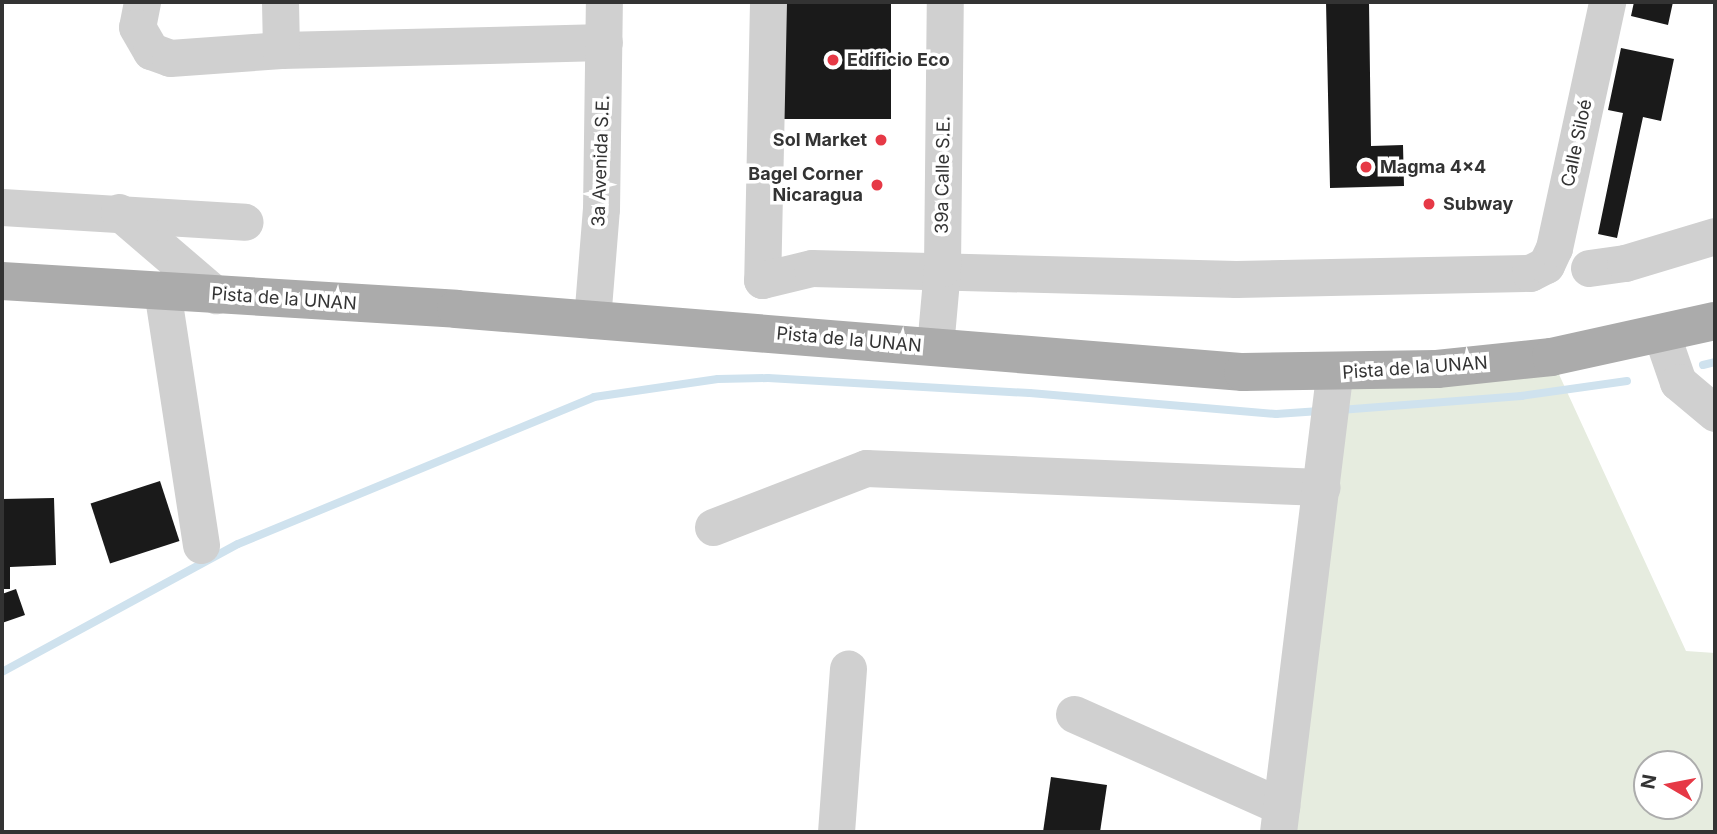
<!DOCTYPE html>
<html>
<head>
<meta charset="utf-8">
<style>
  body { margin:0 }
  #map { position:relative; width:1717px; height:834px; overflow:hidden; background:#fff; font-family:Inter,sans-serif }
  div>[style] { position:absolute }
  .green>* { inset:0; background:#e6ecdf }
  .stream>* { height:8px; margin:-4px; padding:0 4px; transform-origin:4px; border-radius:4px; background:#cfe2ee }
  .building>* { inset:0; background:#1a1a1a; transform-origin:0 0 }
  .minor>* { height:37px; margin:-18.5px; padding:0 18.5px; transform-origin:18.5px; border-radius:18.5px; background:#d0d0d0 }
  .major>* { height:38px; margin:-19px; padding:0 19px; transform-origin:19px; border-radius:19px; background:#ababab }
  .dots>* { width:19px; height:19px; translate:-50% -50%; box-sizing:border-box; border:4px solid #fff; border-radius:50% }
  span { translate:-50% -50%; white-space:nowrap; text-align:center; line-height:1.15; -webkit-text-stroke:7px #fff; paint-order:stroke }
  .poi-label { font-size:18px; color:#333; font-weight:700 }
  .left { translate:0 -50%; text-align:left }
  .right { translate:-100% -50%; text-align:right }
  .street-label { font-size:18px; color:#333 }
  .frame { position:absolute; inset:0; border:4px solid #333; pointer-events:none }
  .north { position:absolute; left:1633px; top:750px; width:70px; height:70px; box-sizing:border-box; background:#fff; border:2px solid #adadad; border-radius:50%; rotate:280deg; font-size:19px; font-weight:700; line-height:28px; text-align:center; color:#333 }
  .north::after { content:''; display:block; margin:auto; width:24px; height:32px; background:#e63946; clip-path:polygon(50% 0,100% 100%,50% 72%,0 100%) }
</style>
</head>
<body>
<div id="map">
  <div class="green">
    <i style="clip-path:polygon(evenodd,1551px 357px,1686px 651px,1715px 653px,1715px 832px,1278px 832px,1334px 373px,1551px 357px,1647px 764px,1689px 764px,1689px 806px,1647px 806px,1647px 764px)"></i>
  </div>
  <div class="stream">
    <i style="left:1703px;top:365px;width:12px;rotate:-14deg"></i>
    <i style="left:1340px;top:410px;width:182px;rotate:-4.4deg"></i>
    <i style="left:1521px;top:396px;width:107px;rotate:-8.1deg"></i>
    <i style="left:2px;top:672px;width:268px;rotate:-28.5deg"></i>
    <i style="left:238px;top:544px;width:385px;rotate:-22.4deg"></i>
    <i style="left:594px;top:397px;width:125px;rotate:-8.3deg"></i>
    <i style="left:718px;top:379px;width:50px;rotate:-1.1deg"></i>
    <i style="left:768px;top:378px;width:262px;rotate:3.3deg"></i>
    <i style="left:1030px;top:393px;width:247px;rotate:4.9deg"></i>
    <i style="left:1276px;top:414px;width:44px;rotate:-3.9deg"></i>
  </div>
  <div class="building">
    <i style="left:778px;top:2px;width:113px;height:117px"></i>
    <i style="clip-path:polygon(1326px 2px,1369px 2px,1371px 146px,1403px 145px,1404px 186px,1330px 188px)"></i>
    <i style="clip-path:polygon(1634px 2px,1673px 2px,1668px 25px,1631px 16px)"></i>
    <i style="clip-path:polygon(1621px 48px,1674px 59px,1661px 121px,1643px 117px,1617px 238px,1598px 234px,1623px 113px,1608px 110px)"></i>
    <i style="left:160px;top:481px;width:63px;height:73px;rotate:72deg"></i>
    <i style="clip-path:polygon(54px 498px,56px 565px,10px 567px,10px 589px,2px 589px,2px 499px)"></i>
    <i style="clip-path:polygon(16px 589px,25px 615px,2px 623px,2px 594px)"></i>
    <i style="clip-path:polygon(1051px 777px,1107px 785px,1100px 832px,1043px 832px)"></i>
  </div>
  <div class="minor">
    <i style="left:142px;top:2px;width:25px;rotate:101deg"></i>
    <i style="left:137px;top:27px;width:28px;rotate:60deg"></i>
    <i style="left:151px;top:51px;width:20px;rotate:20deg"></i>
    <i style="left:170px;top:58px;width:111px;rotate:-4.1deg"></i>
    <i style="left:281px;top:50px;width:323px;rotate:-1.4deg"></i>
    <i style="left:280px;top:2px;width:48px;rotate:88.8deg"></i>
    <i style="left:768px;top:2px;width:278px;rotate:91.2deg"></i>
    <i style="left:762px;top:280px;width:51px;rotate:-13.5deg"></i>
    <i style="left:812px;top:268px;width:424px;rotate:1.5deg"></i>
    <i style="left:1236px;top:279px;width:294px;rotate:-1.2deg"></i>
    <i style="left:1530px;top:273px;width:18px;rotate:-27deg"></i>
    <i style="left:1546px;top:265px;width:19px;rotate:-65deg"></i>
    <i style="left:1554px;top:248px;width:252px;rotate:-77.8deg"></i>
    <i style="left:2px;top:207px;width:243px;rotate:3.5deg"></i>
    <i style="left:119px;top:212px;width:128px;rotate:40.6deg"></i>
    <i style="left:1589px;top:268px;width:36px;rotate:-8deg"></i>
    <i style="left:1625px;top:263px;width:94px;rotate:-16.7deg"></i>
    <i style="left:162px;top:290px;width:258px;rotate:81.3deg"></i>
    <i style="left:592px;top:320px;width:111px;rotate:-85.4deg"></i>
    <i style="left:601px;top:209px;width:207px;rotate:-89.2deg"></i>
    <i style="left:1661px;top:333px;width:52px;rotate:70.9deg"></i>
    <i style="left:1678px;top:382px;width:48px;rotate:40deg"></i>
    <i style="left:935px;top:347px;width:79px;rotate:-84.9deg"></i>
    <i style="left:942px;top:268px;width:266px;rotate:-89.4deg"></i>
    <i style="left:713px;top:527px;width:164px;rotate:-21.1deg"></i>
    <i style="left:866px;top:468px;width:456px;rotate:2.4deg"></i>
    <i style="left:1074px;top:714px;width:227px;rotate:24deg"></i>
    <i style="left:836px;top:832px;width:164px;rotate:-85.8deg"></i>
    <i style="left:1278px;top:832px;width:462px;rotate:-83deg"></i>
  </div>
  <div class="major">
    <i style="left:2px;top:281px;width:455px;rotate:3.5deg"></i>
    <i style="left:456px;top:309px;width:790px;rotate:4.58deg"></i>
    <i style="left:1243px;top:372px;width:194px;rotate:-0.9deg"></i>
    <i style="left:1437px;top:369px;width:115px;rotate:-6deg"></i>
    <i style="left:1551px;top:357px;width:168px;rotate:-12.4deg"></i>
  </div>
  <div class="dots">
    <i style="left:833px;top:60px;background:#e63946"></i>
    <i style="left:881px;top:140px;background:#e63946"></i>
    <i style="left:1366px;top:167px;background:#e63946"></i>
    <i style="left:877px;top:185px;background:#e63946"></i>
    <i style="left:1429px;top:204px;background:#e63946"></i>
  </div>
  <div class="poi-label">
    <span class="left" style="left:847px;top:60px">Edificio Eco</span>
    <span class="right" style="left:867px;top:140px">Sol Market</span>
    <span class="left" style="left:1380px;top:167px">Magma 4x4</span>
    <span class="right" style="left:863px;top:185px">Bagel Corner<br>Nicaragua</span>
    <span class="left" style="left:1443px;top:204px">Subway</span>
  </div>
  <div class="street-label">
    <span style="left:1577px;top:143px;rotate:-78deg">Calle Siloé</span>
    <span style="left:601px;top:161px;rotate:-88deg">3a Avenida S.E.</span>
    <span style="left:943px;top:175px;rotate:-89deg">39a Calle S.E.</span>
    <span style="left:284px;top:299px;rotate:4deg">Pista de la UNAN</span>
    <span style="left:849px;top:340px;rotate:5deg">Pista de la UNAN</span>
    <span style="left:1415px;top:368px;rotate:-4deg">Pista de la UNAN</span>
  </div>
  <div class="frame"></div>
  <div class="north">N</div>
</div>
</body>
</html>
